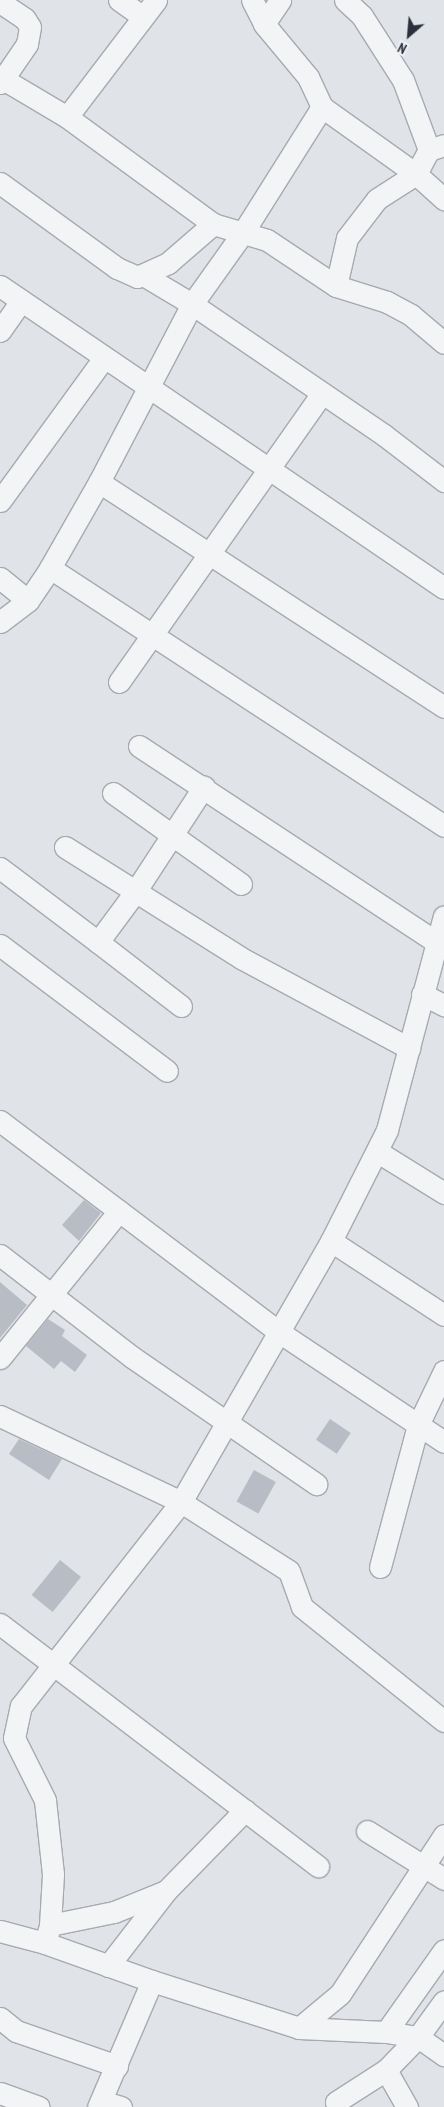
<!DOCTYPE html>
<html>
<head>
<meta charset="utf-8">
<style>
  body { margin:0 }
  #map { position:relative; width:444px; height:2107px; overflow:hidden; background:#e0e3e7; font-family:"PT Sans Narrow",sans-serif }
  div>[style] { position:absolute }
  .building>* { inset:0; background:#b8bcc4; transform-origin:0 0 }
  .roads { filter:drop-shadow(1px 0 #a6aab1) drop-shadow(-1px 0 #a6aab1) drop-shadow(0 1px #a6aab1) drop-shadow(0 -1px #a6aab1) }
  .minor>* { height:21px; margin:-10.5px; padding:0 10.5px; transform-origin:10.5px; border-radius:10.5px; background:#f2f4f6 }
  span { translate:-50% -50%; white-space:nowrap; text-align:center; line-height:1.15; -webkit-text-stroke:4.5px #eff2f5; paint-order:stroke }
  .north { position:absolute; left:384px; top:10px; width:50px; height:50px; -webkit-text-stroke:4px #eff2f5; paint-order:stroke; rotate:207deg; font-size:14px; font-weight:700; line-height:20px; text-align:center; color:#2a313d }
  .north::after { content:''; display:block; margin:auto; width:18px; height:22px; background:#2a313d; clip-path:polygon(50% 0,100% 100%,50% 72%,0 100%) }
</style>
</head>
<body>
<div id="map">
  <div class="building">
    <i style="clip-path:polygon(84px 1200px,101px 1213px,79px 1241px,62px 1225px)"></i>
    <i style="clip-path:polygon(0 1282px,27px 1305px,0 1338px)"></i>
    <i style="clip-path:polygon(48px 1319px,65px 1330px,62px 1336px,87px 1355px,75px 1372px,61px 1361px,54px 1369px,26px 1346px)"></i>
    <i style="left:330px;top:1419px;width:25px;height:25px;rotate:34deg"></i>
    <i style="clip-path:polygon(19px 1439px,62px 1459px,49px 1480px,9px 1454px)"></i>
    <i style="left:254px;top:1470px;width:25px;height:36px;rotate:29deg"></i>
    <i style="left:60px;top:1560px;width:27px;height:45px;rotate:39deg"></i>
  </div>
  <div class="roads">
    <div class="minor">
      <i style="left:119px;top:0;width:29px;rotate:35deg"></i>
      <i style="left:252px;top:0;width:27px;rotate:63deg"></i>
      <i style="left:264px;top:24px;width:69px;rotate:50.3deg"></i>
      <i style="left:308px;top:77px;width:33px;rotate:65deg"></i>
      <i style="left:322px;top:107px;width:115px;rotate:35.5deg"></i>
      <i style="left:416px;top:174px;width:27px;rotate:-62deg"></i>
      <i style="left:429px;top:150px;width:16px;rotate:-18deg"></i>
      <i style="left:345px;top:0;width:23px;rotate:43deg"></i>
      <i style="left:362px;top:16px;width:76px;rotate:57.4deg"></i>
      <i style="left:403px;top:80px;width:75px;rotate:69.6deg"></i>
      <i style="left:0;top:2px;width:30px;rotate:34deg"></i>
      <i style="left:25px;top:19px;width:9px;rotate:58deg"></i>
      <i style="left:30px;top:27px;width:17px;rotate:100deg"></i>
      <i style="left:27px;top:44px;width:42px;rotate:124.4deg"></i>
      <i style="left:264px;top:24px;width:29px;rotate:-56deg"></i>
      <i style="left:0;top:83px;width:5px;rotate:-53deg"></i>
      <i style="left:3px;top:79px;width:74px;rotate:30.7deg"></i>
      <i style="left:67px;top:117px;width:147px;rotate:-52.7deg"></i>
      <i style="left:67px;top:117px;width:181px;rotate:36.2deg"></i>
      <i style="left:0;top:183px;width:145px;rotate:36deg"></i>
      <i style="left:117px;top:268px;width:22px;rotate:24deg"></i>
      <i style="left:137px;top:277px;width:34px;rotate:-24deg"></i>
      <i style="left:168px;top:263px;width:60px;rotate:-40.9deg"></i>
      <i style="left:213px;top:224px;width:56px;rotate:16.5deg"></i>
      <i style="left:267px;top:240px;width:83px;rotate:33.7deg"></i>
      <i style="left:336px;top:286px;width:49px;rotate:-77.1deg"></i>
      <i style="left:347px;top:238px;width:49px;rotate:-52.4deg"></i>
      <i style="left:377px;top:199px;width:46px;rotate:-32.7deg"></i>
      <i style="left:416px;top:174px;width:38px;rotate:42deg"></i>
      <i style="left:145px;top:276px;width:55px;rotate:30.8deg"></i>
      <i style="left:192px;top:304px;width:232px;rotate:34.3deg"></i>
      <i style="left:384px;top:435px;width:76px;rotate:37.5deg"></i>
      <i style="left:0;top:286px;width:537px;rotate:34.22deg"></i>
      <i style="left:336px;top:286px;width:53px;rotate:17.4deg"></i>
      <i style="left:387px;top:302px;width:27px;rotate:28deg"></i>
      <i style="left:411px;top:315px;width:43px;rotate:40.3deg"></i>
      <i style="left:0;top:331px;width:37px;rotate:-55deg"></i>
      <i style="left:99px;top:482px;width:412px;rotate:33.1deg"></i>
      <i style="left:0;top:501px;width:175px;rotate:-54deg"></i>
      <i style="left:50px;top:568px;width:471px;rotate:33.2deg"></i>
      <i style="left:0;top:578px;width:36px;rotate:39deg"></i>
      <i style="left:0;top:622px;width:35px;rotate:-37deg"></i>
      <i style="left:28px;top:601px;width:40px;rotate:-56deg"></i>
      <i style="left:50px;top:568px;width:99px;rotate:-60.3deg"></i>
      <i style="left:99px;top:482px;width:201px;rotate:-62.4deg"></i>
      <i style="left:192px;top:304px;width:86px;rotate:-54.5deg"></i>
      <i style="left:242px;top:234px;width:150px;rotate:-57.8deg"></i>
      <i style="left:119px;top:682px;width:353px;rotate:-54.9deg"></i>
      <i style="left:139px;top:746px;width:356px;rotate:33.4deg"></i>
      <i style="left:113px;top:793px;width:157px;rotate:35.4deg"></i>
      <i style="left:65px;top:847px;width:208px;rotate:32.2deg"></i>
      <i style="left:241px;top:958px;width:191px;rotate:28.2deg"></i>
      <i style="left:0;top:868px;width:123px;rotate:37.1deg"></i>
      <i style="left:0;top:945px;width:209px;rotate:37deg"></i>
      <i style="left:422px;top:994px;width:25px;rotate:27deg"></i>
      <i style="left:181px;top:1006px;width:105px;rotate:-142.4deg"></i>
      <i style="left:98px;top:942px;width:62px;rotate:-53.5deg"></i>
      <i style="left:135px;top:892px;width:126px;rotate:-56.9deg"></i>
      <i style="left:0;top:1121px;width:350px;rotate:37.1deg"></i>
      <i style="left:279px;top:1332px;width:198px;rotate:33.7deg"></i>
      <i style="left:378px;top:1152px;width:78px;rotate:31.8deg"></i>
      <i style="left:331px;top:1241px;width:135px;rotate:33.2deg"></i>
      <i style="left:0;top:1255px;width:167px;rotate:37.7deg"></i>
      <i style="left:132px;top:1357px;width:224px;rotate:34.6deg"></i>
      <i style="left:0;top:1358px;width:189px;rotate:-51deg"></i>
      <i style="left:0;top:1416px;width:200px;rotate:25.4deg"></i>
      <i style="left:181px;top:1502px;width:128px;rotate:32.6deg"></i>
      <i style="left:289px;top:1571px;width:38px;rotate:70deg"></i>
      <i style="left:302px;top:1607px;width:182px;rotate:38.8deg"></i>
      <i style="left:380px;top:1567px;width:147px;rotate:-75deg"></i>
      <i style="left:418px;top:1425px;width:60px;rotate:-64.3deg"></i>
      <i style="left:0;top:1624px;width:400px;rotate:37.3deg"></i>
      <i style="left:367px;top:1831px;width:91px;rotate:31.9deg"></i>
      <i style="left:50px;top:1925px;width:65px;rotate:-11.5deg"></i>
      <i style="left:114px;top:1912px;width:56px;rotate:-22deg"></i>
      <i style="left:0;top:1931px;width:47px;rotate:14.9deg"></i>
      <i style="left:45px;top:1943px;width:114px;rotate:19.6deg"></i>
      <i style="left:152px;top:1981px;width:154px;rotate:17.7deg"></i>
      <i style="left:299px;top:2028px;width:87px;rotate:2.6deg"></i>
      <i style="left:386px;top:2032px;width:32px;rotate:9deg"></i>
      <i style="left:418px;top:2037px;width:32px;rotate:35deg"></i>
      <i style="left:45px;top:1943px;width:19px;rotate:-74deg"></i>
      <i style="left:50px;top:1925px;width:51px;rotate:-86.6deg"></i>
      <i style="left:53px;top:1874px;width:74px;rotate:-96.2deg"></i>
      <i style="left:45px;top:1800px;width:69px;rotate:-116.6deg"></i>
      <i style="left:14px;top:1738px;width:33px;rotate:-78deg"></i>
      <i style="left:21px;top:1706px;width:259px;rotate:-51.9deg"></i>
      <i style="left:181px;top:1502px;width:301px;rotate:-60.1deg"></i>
      <i style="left:331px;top:1241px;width:124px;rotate:-63.2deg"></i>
      <i style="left:387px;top:1130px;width:221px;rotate:-75.1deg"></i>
      <i style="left:108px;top:1966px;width:95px;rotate:-52.3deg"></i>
      <i style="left:166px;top:1891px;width:113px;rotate:-45.7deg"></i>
      <i style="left:0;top:2018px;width:21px;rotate:39deg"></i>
      <i style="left:16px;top:2031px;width:107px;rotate:19.1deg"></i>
      <i style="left:299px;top:2028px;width:53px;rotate:-39.7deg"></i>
      <i style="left:340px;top:1994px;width:190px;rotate:-56.8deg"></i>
      <i style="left:386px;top:2032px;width:100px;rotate:-54.7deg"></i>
      <i style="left:386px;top:2070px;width:43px;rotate:60.4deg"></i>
      <i style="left:0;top:2093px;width:41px;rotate:19.7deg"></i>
      <i style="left:101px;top:2101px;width:21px;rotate:17deg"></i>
      <i style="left:98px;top:2107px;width:137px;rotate:-66.8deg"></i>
      <i style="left:338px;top:2107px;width:5px;rotate:-112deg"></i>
      <i style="left:336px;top:2102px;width:59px;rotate:-32.6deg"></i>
      <i style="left:386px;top:2070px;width:46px;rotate:-45.9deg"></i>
      <i style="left:418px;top:2037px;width:44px;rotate:-54.2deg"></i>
    </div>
  </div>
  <div class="north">N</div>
</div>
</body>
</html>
